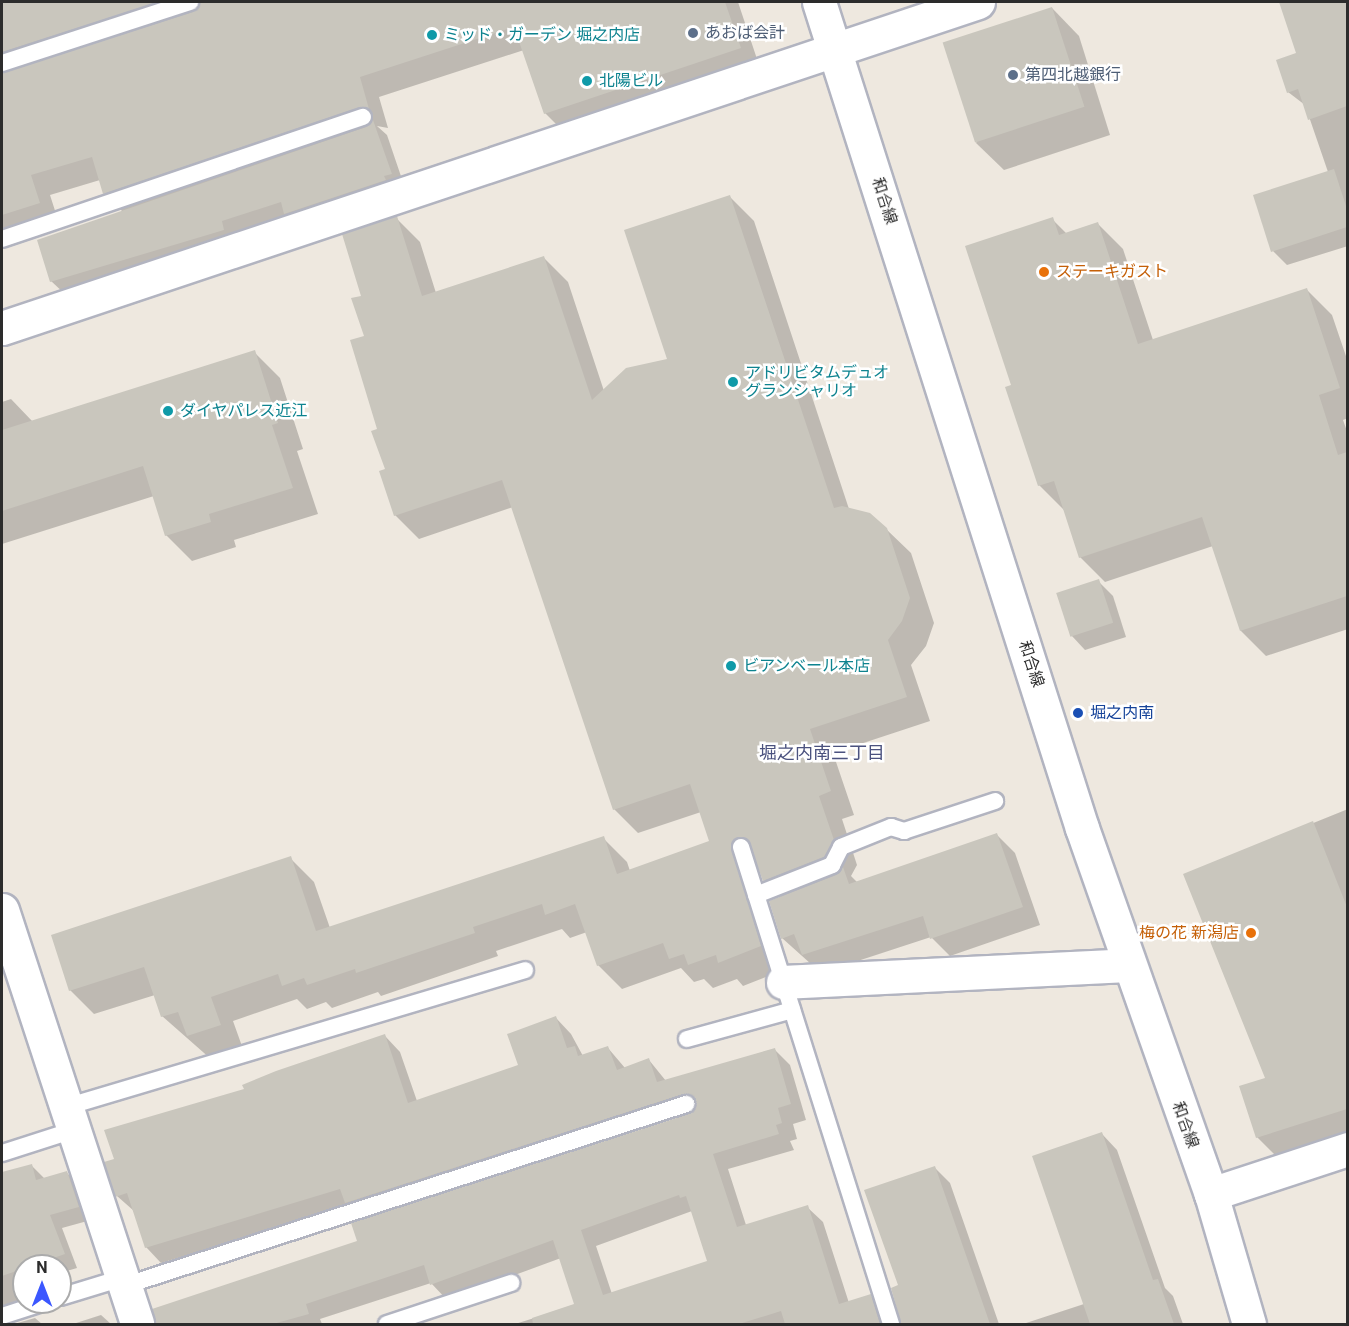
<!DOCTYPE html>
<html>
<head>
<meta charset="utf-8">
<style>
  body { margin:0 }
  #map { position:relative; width:1349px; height:1326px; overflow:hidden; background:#eee8df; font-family:Roboto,"Noto Sans JP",sans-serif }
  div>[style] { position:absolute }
  .shadow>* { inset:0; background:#0003 }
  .building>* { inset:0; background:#c9c6bd; transform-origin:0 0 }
  .roads { filter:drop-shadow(2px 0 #b2b4c0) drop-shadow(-2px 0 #b2b4c0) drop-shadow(0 2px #b2b4c0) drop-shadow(0 -2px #b2b4c0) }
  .service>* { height:16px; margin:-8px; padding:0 8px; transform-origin:8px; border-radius:8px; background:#fff }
  .minor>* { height:33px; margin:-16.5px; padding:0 16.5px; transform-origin:16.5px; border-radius:16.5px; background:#fff }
  .secondary>* { height:33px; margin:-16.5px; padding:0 16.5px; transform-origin:16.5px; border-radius:16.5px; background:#fff }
  .dots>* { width:16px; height:16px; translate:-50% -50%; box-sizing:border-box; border:3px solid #fff; border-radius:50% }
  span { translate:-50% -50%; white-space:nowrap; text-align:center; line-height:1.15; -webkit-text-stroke:5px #fff; paint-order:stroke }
  .service-label { font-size:16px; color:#4e5e75 }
  .left { translate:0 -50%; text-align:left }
  .culture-label { font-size:16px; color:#0d838f }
  .street-label { font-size:16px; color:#2c2c2c }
  .food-label { font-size:16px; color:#c56008 }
  .right { translate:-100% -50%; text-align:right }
  .transit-label { font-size:16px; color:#164399 }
  .neighbourhood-label { font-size:18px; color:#4b527f }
  .frame { position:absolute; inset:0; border:3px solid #2c2c2c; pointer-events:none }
  .north { position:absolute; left:12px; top:1254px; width:60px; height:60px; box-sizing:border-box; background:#fff; border:2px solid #ababab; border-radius:50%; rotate:0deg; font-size:16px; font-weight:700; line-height:24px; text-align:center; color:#2c2c2c }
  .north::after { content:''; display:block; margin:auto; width:21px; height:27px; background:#3b57ff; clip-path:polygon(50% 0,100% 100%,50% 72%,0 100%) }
</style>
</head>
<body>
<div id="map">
  <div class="shadow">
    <i style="clip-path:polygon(2px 2px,738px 2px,760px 68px,565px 133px,545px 113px,524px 50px,379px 97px,388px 128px,377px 126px,387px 135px,405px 188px,66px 295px,51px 281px,122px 211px,104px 193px,100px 180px,50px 195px,59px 223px,2px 240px)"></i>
    <i style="clip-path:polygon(1280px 2px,1348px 2px,1348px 246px,1287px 265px,1273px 251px,1328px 172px,1305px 105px,1288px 92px,1298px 54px)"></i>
    <i style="clip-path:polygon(1052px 8px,1079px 36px,1110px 135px,1004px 170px,976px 143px)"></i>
    <i style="clip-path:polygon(730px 197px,754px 221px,849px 509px,886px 529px,911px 553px,934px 623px,926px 646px,911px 665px,930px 721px,833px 753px,854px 815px,842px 819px,857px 865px,851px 876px,857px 882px,997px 835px,1015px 853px,1040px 925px,950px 956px,931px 937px,821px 973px,782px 938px,782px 898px,764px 880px,759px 864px,754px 869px,784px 970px,743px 986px,737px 979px,713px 988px,704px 979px,694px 982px,681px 968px,622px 989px,598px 965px,587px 932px,570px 938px,562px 929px,496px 951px,498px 956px,381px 996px,378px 992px,332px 1008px,326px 1002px,307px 1009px,297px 999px,233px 1021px,243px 1049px,212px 1060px,162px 1016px,155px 995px,94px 1014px,70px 990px,290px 858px,314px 882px,330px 928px,603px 838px,627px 862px,630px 871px,711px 842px,701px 812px,638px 833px,614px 809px,513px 507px,419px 539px,395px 515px,379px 430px,363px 297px,396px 218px,420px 242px,436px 293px,544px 258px,568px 282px,604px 391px,669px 360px)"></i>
    <i style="clip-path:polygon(1052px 219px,1067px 234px,1098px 224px,1123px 249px,1153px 340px,1307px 290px,1332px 315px,1348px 362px,1348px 418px,1343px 420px,1348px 434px,1348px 629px,1266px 656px,1241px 631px,1213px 546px,1105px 582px,1080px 557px,1065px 511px,1039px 485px,1013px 386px)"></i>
    <i style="clip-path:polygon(254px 352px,280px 378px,303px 449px,297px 451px,318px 514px,234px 540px,236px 547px,192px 561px,166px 535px,154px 496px,2px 544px,2px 402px,11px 399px,33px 422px)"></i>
    <i style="clip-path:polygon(1098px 581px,1113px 596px,1126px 637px,1085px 650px,1071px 635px)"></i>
    <i style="clip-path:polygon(1348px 809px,1348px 1136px,1278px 1158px,1257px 1137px,1267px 1078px,1185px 875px)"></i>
    <i style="clip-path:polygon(evenodd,556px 1018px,571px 1034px,583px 1056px,608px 1048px,625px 1068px,649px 1060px,666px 1081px,774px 1049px,790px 1065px,806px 1120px,793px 1124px,797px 1139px,790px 1141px,794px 1150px,728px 1169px,746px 1225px,807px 1207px,823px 1222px,849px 1303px,870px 1296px,886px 1311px,890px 1324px,515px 1324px,576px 1305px,561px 1258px,447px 1300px,431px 1283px,320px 1319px,322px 1324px,173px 1324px,166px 1306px,359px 1242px,695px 1111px,362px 1218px,350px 1206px,161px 1263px,146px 1247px,134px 1211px,117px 1196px,116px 1160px,245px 1090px,385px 1036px,400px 1052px,417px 1101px,520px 1066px,556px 1018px,692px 1211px,709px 1262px,612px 1294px,596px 1246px,692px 1211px)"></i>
    <i style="clip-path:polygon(1102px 1134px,1117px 1150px,1165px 1288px,1173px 1296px,1183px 1324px,1023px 1324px,1084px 1304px)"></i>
    <i style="clip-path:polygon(31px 1165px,45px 1179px,67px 1173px,80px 1186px,91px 1220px,62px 1228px,77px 1268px,60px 1273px,60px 1266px,24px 1266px,24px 1302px,9px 1324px,2px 1324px,2px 1174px)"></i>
    <i style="clip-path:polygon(934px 1167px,950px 1183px,999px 1324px,903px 1324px,892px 1289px,900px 1286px)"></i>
    <i style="clip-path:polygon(101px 1315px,111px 1324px,73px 1324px)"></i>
    <i style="clip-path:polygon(35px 1318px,42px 1324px,14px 1324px)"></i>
  </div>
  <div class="building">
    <i style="clip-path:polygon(2px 2px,158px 2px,2px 52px)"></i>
    <i style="clip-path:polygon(200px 2px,725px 2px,741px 48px,544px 114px,514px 27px,360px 77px,369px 109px,360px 107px,103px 194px,92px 157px,31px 175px,40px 203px,2px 215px,2px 73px,193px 12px)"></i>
    <i style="clip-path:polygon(1279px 2px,1347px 2px,1347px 106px,1308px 120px,1298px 89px,1287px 93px,1276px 60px,1296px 53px)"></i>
    <i style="left:1052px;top:7px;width:105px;height:115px;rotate:72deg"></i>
    <i style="clip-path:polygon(373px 120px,392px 174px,384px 176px,386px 180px,284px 214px,281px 202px,222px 221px,224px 230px,50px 282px,37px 240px,366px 127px)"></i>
    <i style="clip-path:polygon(1334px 169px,1347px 209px,1347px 227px,1271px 252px,1253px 195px)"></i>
    <i style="clip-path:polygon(730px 195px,834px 508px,842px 506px,870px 513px,887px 528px,910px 598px,902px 621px,888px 640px,907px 697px,810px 729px,831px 791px,819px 796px,834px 840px,824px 857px,763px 881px,748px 840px,738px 837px,731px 844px,761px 946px,718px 963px,716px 955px,688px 965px,684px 954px,669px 959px,663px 943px,597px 966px,575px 904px,545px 915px,542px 904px,473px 927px,475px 933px,356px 973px,355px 969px,307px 985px,304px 978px,282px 986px,278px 974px,211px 997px,221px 1025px,187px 1036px,178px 1012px,161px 1017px,144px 967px,69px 991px,51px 935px,291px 856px,316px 931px,604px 836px,617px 874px,709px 841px,690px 784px,613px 810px,502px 480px,394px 516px,379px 471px,385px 469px,371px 431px,377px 429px,350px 340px,364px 336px,351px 298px,361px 296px,342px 234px,397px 216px,422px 296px,544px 256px,592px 400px,626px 368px,667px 359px,624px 230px)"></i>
    <i style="clip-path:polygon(1053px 217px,1059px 235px,1098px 222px,1138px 344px,1307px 288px,1340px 388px,1319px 395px,1338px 455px,1347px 452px,1347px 596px,1240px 631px,1202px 517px,1079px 558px,1054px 481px,1038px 486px,1005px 387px,1011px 385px,965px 246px)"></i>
    <i style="clip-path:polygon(255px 350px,278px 423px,272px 425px,293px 488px,209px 514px,211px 522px,165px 536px,143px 466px,2px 511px,2px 430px)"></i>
    <i style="left:1099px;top:579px;width:46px;height:45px;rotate:72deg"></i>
    <i style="clip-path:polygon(1313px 821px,1347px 907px,1347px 1109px,1256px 1138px,1239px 1086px,1265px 1078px,1183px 874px)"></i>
    <i style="clip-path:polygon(997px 833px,1023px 907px,930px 939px,923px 916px,802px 955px,794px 934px,781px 939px,769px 901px,836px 875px,843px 867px,849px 884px)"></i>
    <i style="clip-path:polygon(evenodd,556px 1016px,567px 1048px,575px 1046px,578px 1056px,608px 1046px,617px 1070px,649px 1058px,657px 1082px,775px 1048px,791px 1104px,778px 1108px,782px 1123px,776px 1125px,779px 1134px,713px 1154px,737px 1227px,808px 1205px,839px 1304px,871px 1294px,880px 1324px,785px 1324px,781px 1311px,739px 1324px,533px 1324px,532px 1318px,574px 1304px,553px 1240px,430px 1285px,424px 1265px,306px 1304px,309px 1314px,273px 1324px,155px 1324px,152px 1309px,357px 1241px,351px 1223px,689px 1114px,696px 1101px,693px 1096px,683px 1094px,345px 1203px,340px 1189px,145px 1248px,127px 1193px,115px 1197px,104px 1162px,114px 1159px,104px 1130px,244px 1089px,242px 1085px,276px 1071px,385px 1034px,408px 1103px,518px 1065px,507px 1034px,556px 1016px,679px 1195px,680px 1198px,686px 1196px,707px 1261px,603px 1295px,581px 1230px,679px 1195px)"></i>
    <i style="clip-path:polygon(1102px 1132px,1153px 1280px,1158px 1279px,1174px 1324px,1090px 1324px,1032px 1156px)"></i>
    <i style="clip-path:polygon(32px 1164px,36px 1180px,67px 1171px,79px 1207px,50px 1215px,65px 1254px,2px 1276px,2px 1172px)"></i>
    <i style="clip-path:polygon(935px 1166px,990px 1324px,901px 1324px,891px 1288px,898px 1285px,864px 1190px)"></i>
  </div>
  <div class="roads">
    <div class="service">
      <i style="left:2px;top:63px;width:198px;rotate:-18deg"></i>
      <i style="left:2px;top:239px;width:381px;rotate:-18.7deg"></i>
      <i style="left:741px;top:847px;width:500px;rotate:72.54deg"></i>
      <i style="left:756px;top:895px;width:82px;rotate:-21.5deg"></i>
      <i style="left:832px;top:865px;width:20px;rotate:-63deg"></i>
      <i style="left:841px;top:847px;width:54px;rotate:-21.8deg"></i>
      <i style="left:891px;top:827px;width:14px;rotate:17deg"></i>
      <i style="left:904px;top:831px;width:96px;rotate:-18.2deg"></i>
      <i style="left:687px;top:1039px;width:109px;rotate:-15.4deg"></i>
      <i style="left:66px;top:1107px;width:479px;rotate:-16.6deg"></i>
      <i style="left:2px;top:1153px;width:76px;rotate:-17.7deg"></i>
      <i style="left:124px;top:1286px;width:591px;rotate:-17.94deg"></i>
      <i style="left:60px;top:1297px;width:65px;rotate:-17deg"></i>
      <i style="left:2px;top:1316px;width:45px;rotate:-18deg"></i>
      <i style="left:387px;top:1324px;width:131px;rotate:-18.3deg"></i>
    </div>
    <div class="minor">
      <i style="left:2px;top:328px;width:1029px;rotate:-18.47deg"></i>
      <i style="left:2px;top:910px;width:435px;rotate:71.9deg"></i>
      <i style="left:783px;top:982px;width:344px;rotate:-2.8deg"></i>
      <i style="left:1211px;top:1194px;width:144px;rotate:-18.2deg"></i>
    </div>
    <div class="secondary">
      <i style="left:819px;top:2px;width:867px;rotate:72.34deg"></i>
      <i style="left:1082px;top:828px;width:388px;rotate:70.6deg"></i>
      <i style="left:1211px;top:1194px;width:135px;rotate:73.7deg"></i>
    </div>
  </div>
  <div class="dots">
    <i style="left:693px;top:33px;background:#5c6f8a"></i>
    <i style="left:432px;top:35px;background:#0f9aa8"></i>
    <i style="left:1013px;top:75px;background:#5c6f8a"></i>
    <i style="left:587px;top:81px;background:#0f9aa8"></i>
    <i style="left:1044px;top:272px;background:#e8710a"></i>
    <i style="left:733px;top:382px;background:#0f9aa8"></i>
    <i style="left:168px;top:411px;background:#0f9aa8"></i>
    <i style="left:731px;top:666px;background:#0f9aa8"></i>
    <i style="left:1078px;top:713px;background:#1a4fb4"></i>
    <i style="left:1251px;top:933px;background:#e8710a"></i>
  </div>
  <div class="service-label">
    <span class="left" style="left:705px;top:33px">あおば会計</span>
    <span class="left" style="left:1025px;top:75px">第四北越銀行</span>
  </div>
  <div class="culture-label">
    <span class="left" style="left:444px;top:35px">ミッド・ガーデン 堀之内店</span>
    <span class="left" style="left:599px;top:81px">北陽ビル</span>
    <span class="left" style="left:745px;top:382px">アドリビタムデュオ<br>グランシャリオ</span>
    <span class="left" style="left:180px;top:411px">ダイヤパレス近江</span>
    <span class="left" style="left:743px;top:666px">ビアンベール本店</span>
  </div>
  <div class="street-label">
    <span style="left:884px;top:201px;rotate:72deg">和合線</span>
    <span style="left:1031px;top:664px;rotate:72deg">和合線</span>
    <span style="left:1185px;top:1125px;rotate:70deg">和合線</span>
  </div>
  <div class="food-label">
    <span class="left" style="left:1056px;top:272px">ステーキガスト</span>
    <span class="right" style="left:1239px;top:933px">梅の花 新潟店</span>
  </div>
  <div class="transit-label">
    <span class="left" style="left:1090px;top:713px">堀之内南</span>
  </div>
  <div class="neighbourhood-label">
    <span style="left:822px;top:753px">堀之内南三丁目</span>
  </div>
  <div class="frame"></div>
  <div class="north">N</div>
</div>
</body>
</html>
